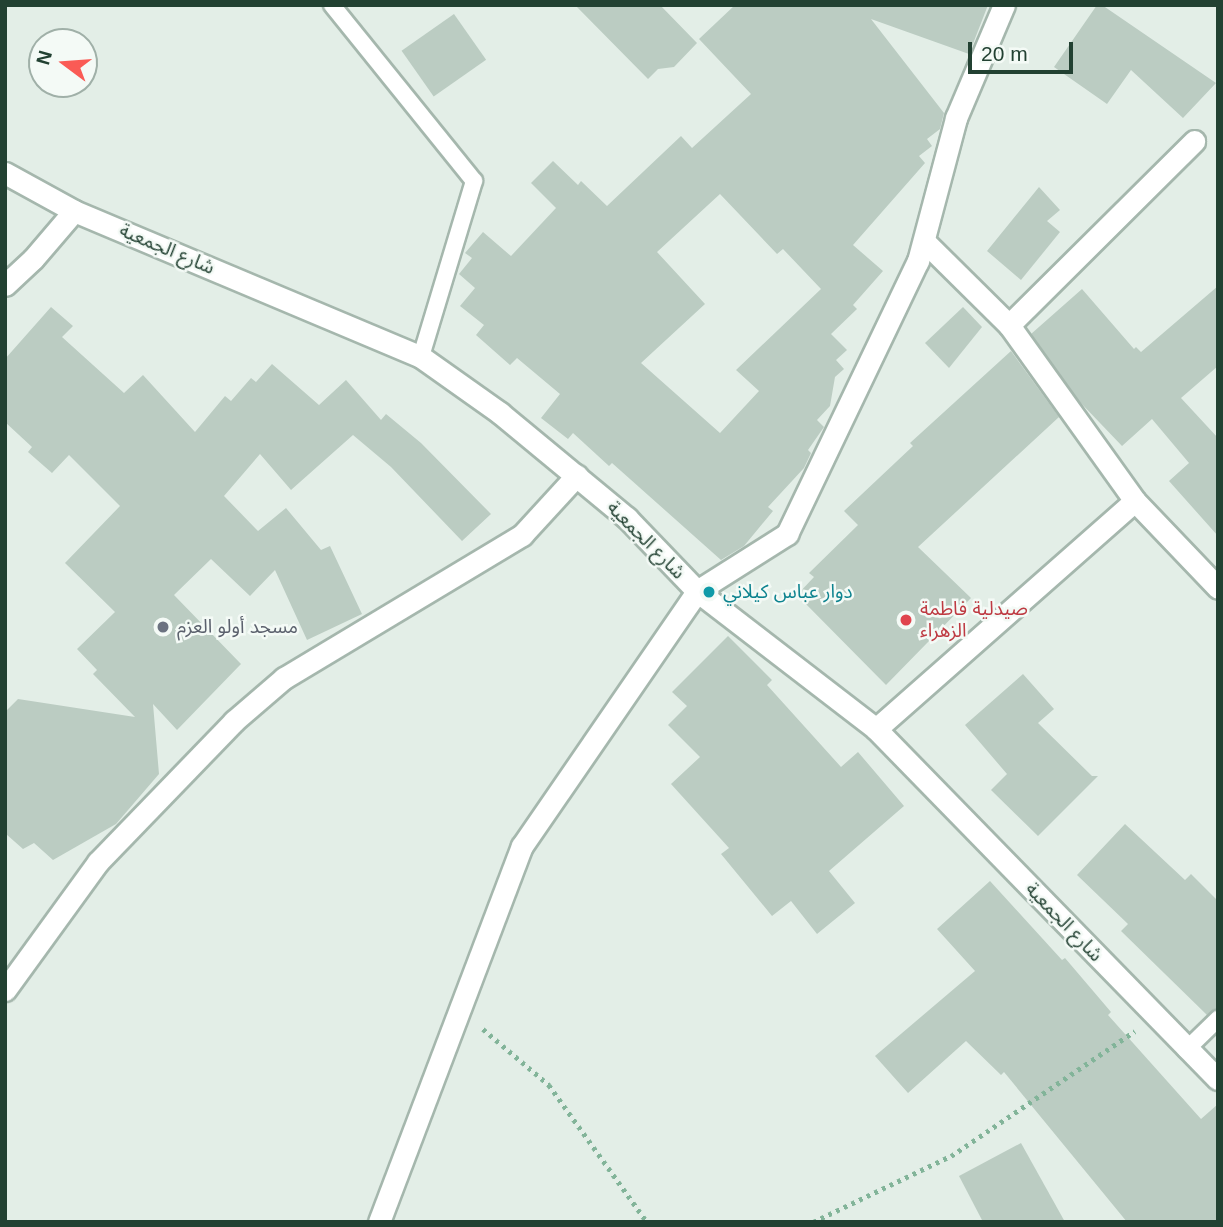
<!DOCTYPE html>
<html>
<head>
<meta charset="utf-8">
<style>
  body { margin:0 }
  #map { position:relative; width:1223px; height:1227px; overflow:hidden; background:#e3eee7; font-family:Arial,"Noto Sans Arabic",sans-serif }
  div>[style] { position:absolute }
  .building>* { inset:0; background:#bbccc2; transform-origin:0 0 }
  .path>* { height:4.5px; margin-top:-2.25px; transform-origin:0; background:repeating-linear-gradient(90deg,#82b499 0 3.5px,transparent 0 8.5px) }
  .roads { filter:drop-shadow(2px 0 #a5b7ad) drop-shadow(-2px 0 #a5b7ad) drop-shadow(0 2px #a5b7ad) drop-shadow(0 -2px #a5b7ad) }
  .service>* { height:16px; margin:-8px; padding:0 8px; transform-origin:8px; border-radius:8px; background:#fff }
  .minor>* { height:21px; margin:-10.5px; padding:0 10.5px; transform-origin:10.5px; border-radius:10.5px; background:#fff }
  .tertiary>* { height:21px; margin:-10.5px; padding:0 10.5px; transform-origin:10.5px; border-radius:10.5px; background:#fff }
  .dots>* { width:19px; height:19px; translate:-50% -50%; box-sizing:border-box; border:4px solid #f4faf6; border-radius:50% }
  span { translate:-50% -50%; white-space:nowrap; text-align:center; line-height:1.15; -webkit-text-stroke:5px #f4faf6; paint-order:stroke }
  .street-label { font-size:19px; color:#224132 }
  .culture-label { font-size:19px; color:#0d838f }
  .left { translate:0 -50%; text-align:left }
  .health-label { font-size:19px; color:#be3a42 }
  .worship-label { font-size:19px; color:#5b616d }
  .frame { position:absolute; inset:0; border:7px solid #224132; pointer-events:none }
  .north { position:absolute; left:28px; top:28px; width:70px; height:70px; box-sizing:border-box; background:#f4faf6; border:2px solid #a0b0a8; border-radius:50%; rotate:286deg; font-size:19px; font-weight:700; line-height:28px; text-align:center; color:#224132 }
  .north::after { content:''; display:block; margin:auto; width:24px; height:32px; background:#fa5b55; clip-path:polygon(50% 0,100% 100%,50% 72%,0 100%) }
  .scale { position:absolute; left:968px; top:42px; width:105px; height:32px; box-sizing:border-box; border:4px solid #224132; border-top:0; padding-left:9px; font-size:21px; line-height:24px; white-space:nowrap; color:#224132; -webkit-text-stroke:5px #f4faf6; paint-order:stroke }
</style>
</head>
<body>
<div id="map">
  <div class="building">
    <i style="clip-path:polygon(575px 5px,660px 5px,697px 43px,674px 67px,658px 69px,648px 79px)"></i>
    <i style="clip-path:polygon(evenodd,735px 5px,988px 5px,969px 54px,871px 19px,944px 113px,940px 129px,927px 139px,932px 146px,919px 156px,925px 163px,853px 245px,883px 271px,853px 305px,857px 309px,831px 334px,847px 350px,836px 360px,844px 369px,835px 377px,830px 406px,817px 420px,824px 427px,808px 450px,811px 453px,804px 468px,768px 507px,773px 511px,744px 546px,721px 560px,612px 463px,609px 466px,573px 433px,568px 439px,541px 418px,560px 394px,517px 358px,510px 365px,476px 335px,484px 325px,460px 306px,475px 288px,459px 274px,472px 258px,465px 253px,483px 232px,511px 256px,556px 208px,531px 183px,553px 161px,578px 185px,581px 181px,607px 206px,681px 136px,692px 148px,751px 94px,699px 39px,735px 5px,720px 194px,777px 254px,783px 249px,821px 289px,736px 370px,759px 391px,720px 433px,641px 363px,705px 304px,657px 252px,720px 194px)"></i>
    <i style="clip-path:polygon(1097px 5px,1102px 5px,1216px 83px,1183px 118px,1131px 70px,1107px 104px,1054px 67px)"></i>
    <i style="left:454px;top:14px;width:56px;height:64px;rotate:55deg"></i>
    <i style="clip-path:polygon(1039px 187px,1060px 210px,1047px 221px,1060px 232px,1021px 280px,987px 251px)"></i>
    <i style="clip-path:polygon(1218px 286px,1218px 366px,1181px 398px,1218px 438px,1218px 536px,1169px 481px,1189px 463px,1152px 419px,1122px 446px,1078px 400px,1031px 334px,1082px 289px,1134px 349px,1136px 347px,1141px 352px)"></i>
    <i style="clip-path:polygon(51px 307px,73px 326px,62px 337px,124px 393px,143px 375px,195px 432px,225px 396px,231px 401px,251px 378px,256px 382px,272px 364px,319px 405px,346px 380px,381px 420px,386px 414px,421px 443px,491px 514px,462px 541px,391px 467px,353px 435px,291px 490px,260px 454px,224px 496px,258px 531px,286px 508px,321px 550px,330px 546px,362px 614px,307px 640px,275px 570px,250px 596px,211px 559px,174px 595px,241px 664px,177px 730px,153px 704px,159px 774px,116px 824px,53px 860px,34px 843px,23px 849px,6px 834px,5px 712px,18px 699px,135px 717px,93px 674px,97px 670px,77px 649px,115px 612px,65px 563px,120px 506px,69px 455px,52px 473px,28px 452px,32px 447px,5px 422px,5px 359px)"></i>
    <i style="clip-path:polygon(963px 307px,982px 327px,949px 368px,925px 343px)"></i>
    <i style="clip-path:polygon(1011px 351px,1059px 417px,918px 547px,971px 598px,886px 685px,797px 595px,814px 577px,809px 573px,858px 525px,844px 511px,913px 446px,910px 443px)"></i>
    <i style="clip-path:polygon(728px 636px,772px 680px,767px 685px,841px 767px,858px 752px,904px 806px,829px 871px,855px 903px,817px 934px,791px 901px,772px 916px,721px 854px,729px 848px,671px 784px,700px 757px,668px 725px,687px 706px,672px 692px)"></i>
    <i style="clip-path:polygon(1023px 674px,1054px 709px,1038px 723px,1092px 776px,1098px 776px,1038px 836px,991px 790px,1007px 774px,965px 725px)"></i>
    <i style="clip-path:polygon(1125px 824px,1185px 880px,1191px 874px,1218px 901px,1218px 1009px,1207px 1015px,1121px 931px,1128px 924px,1077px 875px)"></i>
    <i style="clip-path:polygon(990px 881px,1062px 960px,1065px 958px,1111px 1012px,1108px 1015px,1201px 1119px,1218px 1104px,1218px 1222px,1127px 1222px,1004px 1072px,1001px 1075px,966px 1041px,908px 1093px,875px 1056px,975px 971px,937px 929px)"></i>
    <i style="clip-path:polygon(1021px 1143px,1065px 1222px,983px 1222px,959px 1176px)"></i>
  </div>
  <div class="path">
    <i style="left:483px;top:1029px;width:87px;rotate:40.3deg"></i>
    <i style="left:549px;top:1085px;width:168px;rotate:54.4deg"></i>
    <i style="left:813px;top:1222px;width:153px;rotate:-25.6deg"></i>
    <i style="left:951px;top:1156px;width:222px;rotate:-34.2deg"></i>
  </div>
  <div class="roads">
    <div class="service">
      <i style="left:332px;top:5px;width:226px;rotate:51.1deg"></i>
      <i style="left:474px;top:181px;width:184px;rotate:106.8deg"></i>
      <i style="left:1186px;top:1050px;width:45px;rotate:-44.1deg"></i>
    </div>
    <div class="minor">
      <i style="left:925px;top:242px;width:118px;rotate:44.7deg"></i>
      <i style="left:1009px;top:325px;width:216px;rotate:54.4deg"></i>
      <i style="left:1135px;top:501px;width:120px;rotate:46.3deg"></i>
      <i style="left:5px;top:285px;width:38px;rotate:-43deg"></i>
      <i style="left:33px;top:259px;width:63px;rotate:-49.5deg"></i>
      <i style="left:1009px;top:325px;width:261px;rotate:-44.8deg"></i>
      <i style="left:876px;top:729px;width:345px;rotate:-41.4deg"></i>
      <i style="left:5px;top:990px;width:158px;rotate:-54deg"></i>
      <i style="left:98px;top:862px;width:196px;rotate:-46deg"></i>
      <i style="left:234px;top:721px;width:66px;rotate:-40.7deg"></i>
      <i style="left:284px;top:678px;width:278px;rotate:-31deg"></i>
      <i style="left:522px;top:535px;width:81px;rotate:-47.5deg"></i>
      <i style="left:379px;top:1222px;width:402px;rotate:-69.2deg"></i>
      <i style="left:522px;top:846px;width:309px;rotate:-55.5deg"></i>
      <i style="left:697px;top:591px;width:107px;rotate:-32.3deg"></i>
      <i style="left:787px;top:534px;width:303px;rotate:-64.4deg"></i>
      <i style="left:918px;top:261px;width:148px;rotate:-75.1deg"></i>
      <i style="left:956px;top:118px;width:123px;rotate:-67deg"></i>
    </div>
    <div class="tertiary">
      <i style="left:5px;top:173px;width:79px;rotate:28.8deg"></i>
      <i style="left:74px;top:211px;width:376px;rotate:22.8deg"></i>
      <i style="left:421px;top:357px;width:97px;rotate:35.3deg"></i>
      <i style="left:500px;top:413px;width:165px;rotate:39.6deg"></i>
      <i style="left:627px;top:518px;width:101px;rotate:46.2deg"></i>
      <i style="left:697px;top:591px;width:226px;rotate:37.6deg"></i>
      <i style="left:876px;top:729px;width:489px;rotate:45.7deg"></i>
    </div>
  </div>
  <div class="dots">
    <i style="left:709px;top:592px;background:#0f9aa8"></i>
    <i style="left:906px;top:620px;background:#e0444e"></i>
    <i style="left:163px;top:627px;background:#6b7280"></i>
  </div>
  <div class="street-label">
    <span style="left:167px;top:249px;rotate:23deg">شارع الجمعية</span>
    <span style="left:646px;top:540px;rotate:45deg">شارع الجمعية</span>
    <span style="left:1064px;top:922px;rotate:46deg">شارع الجمعية</span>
  </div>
  <div class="culture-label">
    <span class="left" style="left:723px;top:592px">دوار عباس كيلاني</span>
  </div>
  <div class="health-label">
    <span class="left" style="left:920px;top:620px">صيدلية فاطمة<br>الزهراء</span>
  </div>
  <div class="worship-label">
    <span class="left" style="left:177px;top:627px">مسجد أولو العزم</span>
  </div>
  <div class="frame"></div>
  <div class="north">N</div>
  <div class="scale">20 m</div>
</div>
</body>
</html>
